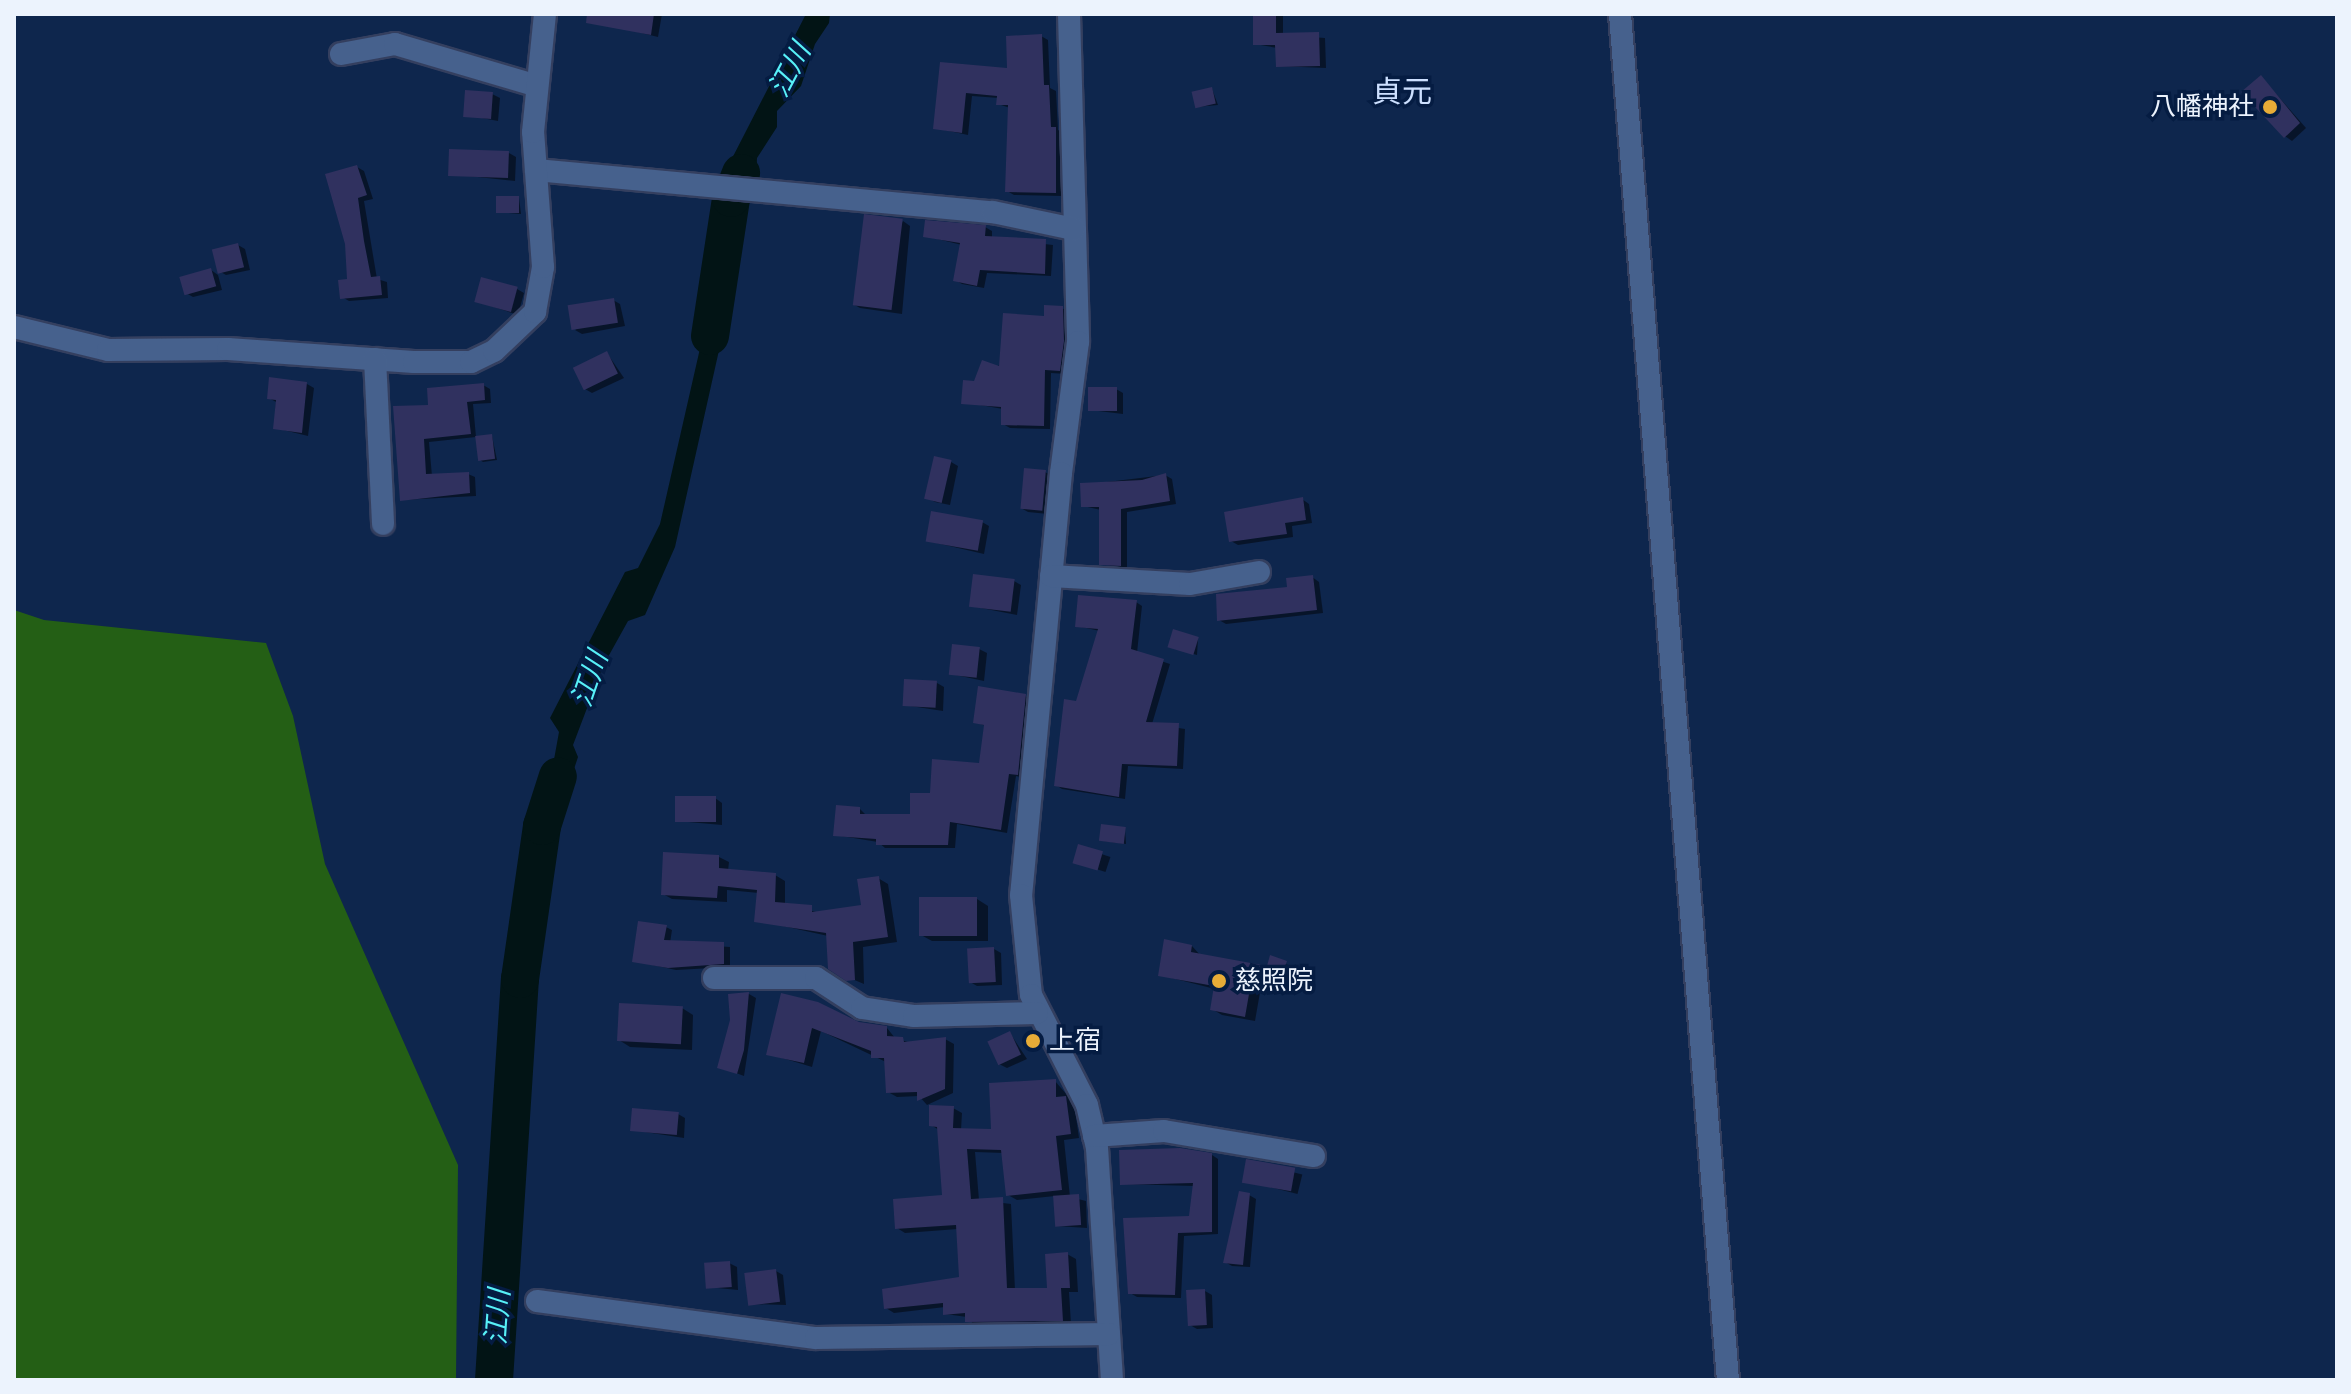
<!DOCTYPE html>
<html>
<head>
<meta charset="utf-8">
<style>
  body { margin:0 }
  #map { position:relative; width:2351px; height:1394px; overflow:hidden; background:#0e264d; font-family:Poppins,"Noto Sans JP",sans-serif }
  div>[style] { position:absolute }
  .green>* { inset:0; background:#245f15 }
  .water>* { inset:0; background:#021415 }
  .shadow>* { inset:0; background:#0007; transform-origin:0 0 }
  .river>* { height:38px; margin:-19px; padding:0 19px; transform-origin:19px; border-radius:19px; background:#021415 }
  .building>* { inset:0; background:#30315f; transform-origin:0 0 }
  .roads { filter:drop-shadow(2px 0 #343f5f) drop-shadow(-2px 0 #343f5f) drop-shadow(0 2px #343f5f) drop-shadow(0 -2px #343f5f) }
  .minor>* { height:22px; margin:-11px; padding:0 11px; transform-origin:11px; border-radius:11px; background:#46618d }
  .dots>* { width:22px; height:22px; translate:-50% -50%; box-sizing:border-box; border:4px solid #051c42; border-radius:50% }
  span { translate:-50% -50%; white-space:nowrap; text-align:center; line-height:1.15; -webkit-text-stroke:7px #051c42; paint-order:stroke }
  .poi-label { font-size:26px; color:#ecf3fd }
  .right { translate:-100% -50%; text-align:right }
  .left { translate:0 -50%; text-align:left }
  .water-label { font-size:28px; color:#57f0f8; font-style:italic }
  .quarter-label { font-size:30px; color:#cde0ff }
  .frame { position:absolute; inset:0; border:16px solid #ecf3fd; pointer-events:none }
</style>
</head>
<body>
<div id="map">
  <div class="green">
    <i style="clip-path:polygon(14px 610px,44px 620px,266px 643px,293px 716px,325px 864px,458px 1165px,456px 1380px,14px 1380px)"></i>
  </div>
  <div class="water">
    <i style="clip-path:polygon(806px 14px,830px 14px,829px 23px,815px 44px,801px 86px,777px 111px,777px 127px,757px 158px,756px 178px,723px 176px)"></i>
    <i style="clip-path:polygon(719px 284px,729px 291px,728px 310px,675px 547px,645px 615px,628px 621px,603px 666px,573px 745px,578px 757px,559px 814px,551px 814px,542px 826px,559px 732px,550px 718px,625px 572px,638px 568px,660px 524px,714px 287px)"></i>
  </div>
  <div class="shadow">
    <i style="clip-path:polygon(619px 14px,662px 14px,658px 37px,617px 27px)"></i>
    <i style="clip-path:polygon(1254px 14px,1283px 14px,1283px 35px,1325px 38px,1326px 68px,1277px 66px,1277px 48px,1255px 44px)"></i>
    <i style="clip-path:polygon(1041px 36px,1048px 40px,1050px 88px,1056px 91px,1058px 130px,1063px 133px,1063px 196px,1014px 195px,1007px 191px,1010px 108px,998px 104px,999px 98px,972px 96px,968px 135px,935px 128px,942px 64px,1009px 70px)"></i>
    <i style="clip-path:polygon(2261px 77px,2306px 128px,2292px 141px,2285px 136px)"></i>
    <i style="clip-path:polygon(1212px 89px,1218px 105px,1196px 107px)"></i>
    <i style="clip-path:polygon(492px 94px,500px 98px,498px 121px,466px 115px)"></i>
    <i style="clip-path:polygon(509px 153px,516px 157px,515px 181px,450px 174px)"></i>
    <i style="clip-path:polygon(357px 167px,364px 171px,373px 199px,364px 201px,377px 279px,387px 282px,388px 298px,349px 301px,342px 297px,349px 281px)"></i>
    <i style="clip-path:polygon(519px 198px,521px 214px,497px 212px)"></i>
    <i style="clip-path:polygon(903px 221px,910px 226px,902px 314px,860px 308px,853px 304px)"></i>
    <i style="clip-path:polygon(985px 227px,992px 231px,992px 238px,1053px 245px,1051px 276px,987px 273px,984px 288px,962px 284px,955px 280px,962px 245px,925px 236px)"></i>
    <i style="clip-path:polygon(238px 245px,245px 249px,250px 270px,226px 275px,219px 271px)"></i>
    <i style="clip-path:polygon(211px 270px,218px 275px,222px 290px,193px 297px,186px 293px)"></i>
    <i style="clip-path:polygon(517px 289px,524px 293px,518px 315px,476px 301px)"></i>
    <i style="clip-path:polygon(613px 300px,620px 304px,625px 326px,582px 334px,575px 330px)"></i>
    <i style="clip-path:polygon(1062px 308px,1069px 312px,1066px 374px,1051px 373px,1050px 429px,1010px 428px,1003px 424px,1003px 409px,963px 402px,1045px 318px)"></i>
    <i style="clip-path:polygon(607px 353px,624px 378px,592px 393px,585px 389px)"></i>
    <i style="clip-path:polygon(307px 384px,314px 388px,308px 436px,275px 428px,276px 402px,269px 398px)"></i>
    <i style="clip-path:polygon(483px 385px,490px 389px,491px 403px,473px 404px,476px 437px,429px 442px,432px 476px,468px 474px,475px 477px,476px 496px,402px 500px,430px 407px)"></i>
    <i style="clip-path:polygon(1116px 389px,1123px 393px,1123px 414px,1090px 410px)"></i>
    <i style="clip-path:polygon(492px 436px,497px 460px,483px 462px,480px 460px)"></i>
    <i style="clip-path:polygon(951px 462px,958px 466px,950px 505px,935px 502px,928px 498px)"></i>
    <i style="clip-path:polygon(1045px 472px,1052px 476px,1048px 514px,1028px 512px,1021px 508px)"></i>
    <i style="clip-path:polygon(1165px 475px,1172px 479px,1176px 504px,1127px 512px,1127px 568px,1101px 564px,1101px 510px,1083px 506px,1082px 485px)"></i>
    <i style="clip-path:polygon(1302px 499px,1309px 504px,1312px 523px,1292px 526px,1293px 537px,1238px 545px,1231px 541px)"></i>
    <i style="clip-path:polygon(982px 522px,989px 526px,984px 554px,928px 541px)"></i>
    <i style="clip-path:polygon(1312px 577px,1319px 582px,1323px 613px,1226px 624px,1219px 620px)"></i>
    <i style="clip-path:polygon(1014px 581px,1021px 585px,1017px 615px,971px 606px)"></i>
    <i style="clip-path:polygon(1136px 602px,1142px 606px,1137px 653px,1170px 664px,1152px 724px,1185px 729px,1183px 769px,1128px 766px,1125px 799px,1062px 789px,1056px 785px,1100px 631px,1077px 626px)"></i>
    <i style="clip-path:polygon(1198px 639px,1197px 655px,1173px 648px)"></i>
    <i style="clip-path:polygon(979px 649px,987px 653px,984px 681px,951px 674px)"></i>
    <i style="clip-path:polygon(937px 683px,944px 687px,943px 711px,904px 705px)"></i>
    <i style="clip-path:polygon(1025px 696px,1032px 700px,1025px 778px,1016px 776px,1007px 833px,957px 824px,955px 848px,885px 848px,878px 842px,835px 835px,860px 809px,867px 816px,912px 816px,932px 795px,981px 765px,986px 726px,975px 722px)"></i>
    <i style="clip-path:polygon(715px 798px,722px 803px,722px 825px,677px 821px)"></i>
    <i style="clip-path:polygon(1125px 829px,1126px 844px,1104px 841px)"></i>
    <i style="left:1080px;top:847px;width:32px;height:16px;rotate:18deg"></i>
    <i style="clip-path:polygon(719px 857px,729px 862px,728px 871px,775px 875px,785px 881px,785px 905px,821px 913px,863px 906px,878px 878px,888px 884px,897px 942px,863px 947px,864px 984px,840px 974px,828px 936px,756px 920px,759px 893px,727px 890px,727px 902px,672px 899px,663px 894px)"></i>
    <i style="clip-path:polygon(977px 899px,988px 906px,988px 941px,932px 941px,921px 935px)"></i>
    <i style="clip-path:polygon(666px 927px,672px 930px,670px 943px,730px 947px,730px 967px,676px 970px,634px 961px)"></i>
    <i style="clip-path:polygon(1192px 946px,1201px 956px,1268px 968px,1272px 958px,1297px 969px,1289px 990px,1262px 981px,1255px 1021px,1222px 1015px,1212px 1009px,1215px 989px,1160px 975px)"></i>
    <i style="clip-path:polygon(994px 949px,1001px 953px,1002px 985px,977px 986px,970px 982px)"></i>
    <i style="clip-path:polygon(749px 994px,756px 998px,744px 1076px,720px 1067px,732px 1020px,731px 996px)"></i>
    <i style="clip-path:polygon(782px 995px,859px 1024px,887px 1028px,895px 1038px,911px 1043px,945px 1039px,954px 1044px,953px 1093px,927px 1105px,919px 1096px,897px 1097px,888px 1092px,886px 1062px,821px 1031px,812px 1067px,769px 1054px)"></i>
    <i style="clip-path:polygon(682px 1008px,693px 1015px,692px 1050px,630px 1047px,619px 1040px)"></i>
    <i style="clip-path:polygon(1010px 1033px,1027px 1059px,1007px 1068px,999px 1064px)"></i>
    <i style="clip-path:polygon(1055px 1081px,1074px 1103px,1079px 1138px,1064px 1140px,1070px 1197px,1086px 1201px,1087px 1228px,1057px 1226px,1055px 1196px,1017px 1200px,1008px 1195px,1004px 1153px,975px 1152px,979px 1200px,1011px 1204px,1015px 1290px,1049px 1290px,1067px 1254px,1076px 1259px,1078px 1292px,1069px 1292px,1071px 1324px,975px 1326px,967px 1317px,945px 1314px,945px 1307px,894px 1313px,886px 1308px,961px 1278px,958px 1229px,905px 1233px,897px 1228px,944px 1197px,939px 1130px,931px 1125px,953px 1108px,962px 1113px,961px 1130px,994px 1131px)"></i>
    <i style="clip-path:polygon(678px 1114px,685px 1118px,684px 1138px,632px 1130px)"></i>
    <i style="clip-path:polygon(1212px 1155px,1218px 1159px,1218px 1234px,1184px 1236px,1181px 1298px,1137px 1297px,1130px 1293px,1125px 1220px,1191px 1218px,1194px 1186px,1122px 1184px)"></i>
    <i style="left:1248px;top:1161px;width:56px;height:20px;rotate:14deg"></i>
    <i style="clip-path:polygon(1249px 1195px,1256px 1199px,1250px 1267px,1232px 1266px,1225px 1262px)"></i>
    <i style="clip-path:polygon(729px 1263px,737px 1267px,738px 1290px,707px 1287px)"></i>
    <i style="clip-path:polygon(776px 1271px,783px 1275px,786px 1305px,750px 1304px)"></i>
    <i style="clip-path:polygon(1205px 1291px,1212px 1295px,1213px 1328px,1197px 1329px,1190px 1325px)"></i>
  </div>
  <div class="river">
    <i style="left:710px;top:336px;width:140px;rotate:-81.3deg"></i>
    <i style="left:731px;top:198px;width:27px;rotate:-68deg"></i>
    <i style="left:494px;top:1380px;width:402px;rotate:-86.3deg"></i>
    <i style="left:520px;top:979px;width:155px;rotate:-81.8deg"></i>
    <i style="left:542px;top:826px;width:52px;rotate:-72.3deg"></i>
  </div>
  <div class="building">
    <i style="clip-path:polygon(587px 14px,654px 14px,651px 35px,586px 23px)"></i>
    <i style="clip-path:polygon(1253px 14px,1276px 14px,1276px 33px,1319px 32px,1320px 66px,1276px 67px,1275px 45px,1253px 45px)"></i>
    <i style="clip-path:polygon(1042px 34px,1044px 85px,1049px 85px,1051px 127px,1056px 127px,1056px 193px,1005px 192px,1008px 105px,996px 105px,997px 96px,966px 93px,962px 133px,933px 129px,940px 62px,1007px 68px,1006px 36px)"></i>
    <i style="clip-path:polygon(2261px 75px,2300px 123px,2284px 138px,2241px 92px)"></i>
    <i style="left:1212px;top:87px;width:17px;height:21px;rotate:77deg"></i>
    <i style="left:465px;top:90px;width:28px;height:27px;rotate:4deg"></i>
    <i style="left:449px;top:149px;width:60px;height:27px;rotate:2deg"></i>
    <i style="clip-path:polygon(357px 165px,367px 195px,358px 198px,364px 241px,371px 277px,380px 276px,382px 295px,340px 299px,338px 280px,347px 279px,345px 244px,325px 174px)"></i>
    <i style="left:496px;top:196px;width:23px;height:17px"></i>
    <i style="left:864px;top:214px;width:39px;height:92px;rotate:7deg"></i>
    <i style="clip-path:polygon(925px 220px,986px 225px,985px 236px,1046px 239px,1045px 274px,980px 270px,977px 286px,953px 281px,960px 243px,923px 237px)"></i>
    <i style="left:238px;top:243px;width:25px;height:27px;rotate:76deg"></i>
    <i style="left:211px;top:268px;width:19px;height:33px;rotate:74deg"></i>
    <i style="left:481px;top:277px;width:38px;height:26px;rotate:15deg"></i>
    <i style="left:614px;top:298px;width:25px;height:47px;rotate:81deg"></i>
    <i style="clip-path:polygon(1044px 305px,1063px 306px,1064px 341px,1060px 371px,1045px 370px,1044px 426px,1001px 425px,1001px 407px,961px 404px,963px 380px,974px 381px,982px 360px,999px 366px,1003px 313px,1044px 316px)"></i>
    <i style="left:607px;top:351px;width:25px;height:38px;rotate:64deg"></i>
    <i style="clip-path:polygon(269px 377px,307px 382px,302px 433px,273px 429px,276px 400px,267px 399px)"></i>
    <i style="clip-path:polygon(484px 383px,485px 400px,467px 402px,471px 434px,424px 439px,426px 474px,469px 472px,470px 493px,400px 501px,393px 406px,428px 405px,427px 388px)"></i>
    <i style="left:1088px;top:387px;width:29px;height:24px"></i>
    <i style="left:492px;top:434px;width:25px;height:17px;rotate:83deg"></i>
    <i style="left:934px;top:456px;width:18px;height:44px;rotate:13deg"></i>
    <i style="left:1024px;top:468px;width:22px;height:41px;rotate:5deg"></i>
    <i style="clip-path:polygon(1166px 473px,1170px 501px,1121px 509px,1121px 566px,1099px 565px,1099px 507px,1081px 507px,1080px 483px,1142px 480px)"></i>
    <i style="clip-path:polygon(1303px 497px,1306px 520px,1285px 523px,1287px 534px,1229px 542px,1224px 512px)"></i>
    <i style="left:931px;top:511px;width:53px;height:31px;rotate:10deg"></i>
    <i style="left:973px;top:574px;width:42px;height:33px;rotate:7deg"></i>
    <i style="clip-path:polygon(1313px 575px,1317px 610px,1217px 621px,1216px 594px,1287px 587px,1286px 578px)"></i>
    <i style="clip-path:polygon(1078px 595px,1137px 600px,1131px 649px,1164px 659px,1146px 722px,1179px 723px,1177px 766px,1122px 764px,1119px 797px,1054px 786px,1064px 699px,1076px 701px,1098px 629px,1075px 627px)"></i>
    <i style="left:1173px;top:629px;width:27px;height:19px;rotate:17deg"></i>
    <i style="left:952px;top:644px;width:28px;height:31px;rotate:6deg"></i>
    <i style="left:904px;top:679px;width:33px;height:27px;rotate:3deg"></i>
    <i style="clip-path:polygon(978px 686px,1026px 694px,1018px 775px,1009px 774px,1001px 830px,950px 822px,948px 845px,876px 845px,876px 839px,833px 836px,836px 805px,860px 807px,860px 814px,910px 814px,910px 793px,930px 793px,932px 759px,979px 763px,984px 725px,973px 723px)"></i>
    <i style="left:675px;top:796px;width:41px;height:26px"></i>
    <i style="left:1101px;top:824px;width:25px;height:17px;rotate:7deg"></i>
    <i style="left:1078px;top:844px;width:26px;height:20px;rotate:16deg"></i>
    <i style="clip-path:polygon(663px 852px,719px 855px,719px 868px,776px 873px,775px 902px,812px 905px,812px 912px,861px 905px,857px 879px,879px 876px,888px 937px,853px 942px,855px 980px,846px 981px,828px 969px,826px 933px,754px 922px,757px 890px,718px 886px,717px 898px,661px 895px)"></i>
    <i style="left:919px;top:897px;width:58px;height:39px"></i>
    <i style="clip-path:polygon(638px 921px,667px 925px,664px 940px,724px 942px,724px 964px,668px 968px,632px 962px)"></i>
    <i style="clip-path:polygon(1164px 939px,1192px 945px,1191px 952px,1267px 966px,1270px 955px,1287px 961px,1278px 986px,1252px 977px,1245px 1017px,1210px 1010px,1214px 986px,1158px 976px)"></i>
    <i style="left:994px;top:947px;width:35px;height:27px;rotate:87deg"></i>
    <i style="clip-path:polygon(749px 992px,744px 1050px,737px 1074px,717px 1068px,730px 1020px,728px 994px)"></i>
    <i style="clip-path:polygon(781px 993px,818px 1002px,859px 1022px,887px 1026px,887px 1036px,903px 1037px,904px 1042px,946px 1037px,945px 1089px,917px 1101px,917px 1092px,886px 1093px,884px 1058px,871px 1058px,871px 1051px,812px 1028px,804px 1063px,766px 1055px)"></i>
    <i style="left:619px;top:1003px;width:64px;height:38px;rotate:3deg"></i>
    <i style="left:1010px;top:1031px;width:26px;height:25px;rotate:65deg"></i>
    <i style="clip-path:polygon(1056px 1079px,1056px 1097px,1066px 1096px,1071px 1134px,1056px 1136px,1062px 1190px,1006px 1196px,1001px 1150px,967px 1149px,971px 1199px,1003px 1197px,1007px 1288px,1047px 1288px,1045px 1254px,1068px 1252px,1070px 1288px,1061px 1288px,1063px 1321px,965px 1322px,965px 1313px,943px 1315px,943px 1303px,884px 1309px,882px 1289px,959px 1277px,956px 1225px,895px 1229px,893px 1199px,942px 1195px,937px 1127px,929px 1126px,929px 1105px,954px 1106px,953px 1128px,991px 1129px,989px 1083px)"></i>
    <i style="left:632px;top:1108px;width:47px;height:23px;rotate:5deg"></i>
    <i style="clip-path:polygon(1180px 1148px,1212px 1153px,1212px 1232px,1178px 1233px,1175px 1295px,1128px 1294px,1123px 1218px,1189px 1216px,1193px 1183px,1120px 1185px,1119px 1150px)"></i>
    <i style="left:1246px;top:1159px;width:50px;height:24px;rotate:10deg"></i>
    <i style="clip-path:polygon(1239px 1191px,1250px 1193px,1243px 1265px,1223px 1263px)"></i>
    <i style="left:1079px;top:1194px;width:31px;height:26px;rotate:86deg"></i>
    <i style="left:730px;top:1261px;width:26px;height:26px;rotate:86deg"></i>
    <i style="left:776px;top:1269px;width:33px;height:32px;rotate:83deg"></i>
    <i style="left:1205px;top:1289px;width:36px;height:19px;rotate:87deg"></i>
  </div>
  <div class="roads">
    <div class="minor">
      <i style="left:1069px;top:14px;width:328px;rotate:88.4deg"></i>
      <i style="left:1078px;top:342px;width:132px;rotate:97.4deg"></i>
      <i style="left:1061px;top:473px;width:424px;rotate:95.4deg"></i>
      <i style="left:1021px;top:895px;width:100px;rotate:84.3deg"></i>
      <i style="left:1031px;top:995px;width:123px;rotate:63deg"></i>
      <i style="left:1087px;top:1105px;width:44px;rotate:76.9deg"></i>
      <i style="left:1097px;top:1148px;width:232px;rotate:86.3deg"></i>
      <i style="left:1620px;top:14px;width:1370px;rotate:85.48deg"></i>
      <i style="left:341px;top:54px;width:55px;rotate:-10.5deg"></i>
      <i style="left:395px;top:44px;width:145px;rotate:16.4deg"></i>
      <i style="left:536px;top:170px;width:459px;rotate:5.3deg"></i>
      <i style="left:993px;top:212px;width:83px;rotate:11.9deg"></i>
      <i style="left:14px;top:327px;width:97px;rotate:13.7deg"></i>
      <i style="left:108px;top:350px;width:120px;rotate:-0.5deg"></i>
      <i style="left:228px;top:349px;width:186px;rotate:4deg"></i>
      <i style="left:414px;top:362px;width:57px"></i>
      <i style="left:471px;top:362px;width:25px;rotate:-26deg"></i>
      <i style="left:494px;top:351px;width:57px;rotate:-43.6deg"></i>
      <i style="left:535px;top:312px;width:46px;rotate:-79.9deg"></i>
      <i style="left:543px;top:267px;width:135px;rotate:-94.2deg"></i>
      <i style="left:533px;top:132px;width:119px;rotate:-84.2deg"></i>
      <i style="left:375px;top:359px;width:165px;rotate:87.2deg"></i>
      <i style="left:1051px;top:576px;width:139px;rotate:3.3deg"></i>
      <i style="left:1190px;top:584px;width:70px;rotate:-9.9deg"></i>
      <i style="left:714px;top:978px;width:102px"></i>
      <i style="left:816px;top:978px;width:55px;rotate:33.1deg"></i>
      <i style="left:862px;top:1008px;width:53px;rotate:8.7deg"></i>
      <i style="left:914px;top:1016px;width:123px;rotate:-1.4deg"></i>
      <i style="left:1094px;top:1136px;width:70px;rotate:-4.1deg"></i>
      <i style="left:1164px;top:1131px;width:152px;rotate:9.5deg"></i>
      <i style="left:537px;top:1301px;width:281px;rotate:7.6deg"></i>
      <i style="left:816px;top:1338px;width:293px;rotate:-0.8deg"></i>
    </div>
  </div>
  <div class="dots">
    <i style="left:2270px;top:107px;background:#e7ac37"></i>
    <i style="left:1219px;top:981px;background:#e7ac37"></i>
    <i style="left:1033px;top:1041px;background:#e7ac37"></i>
  </div>
  <div class="poi-label">
    <span class="right" style="left:2254px;top:107px">八幡神社</span>
    <span class="left" style="left:1235px;top:981px">慈照院</span>
    <span class="left" style="left:1049px;top:1041px">上宿</span>
  </div>
  <div class="water-label">
    <span style="left:790px;top:70px;rotate:-62deg">江川</span>
    <span style="left:590px;top:679px;rotate:-71deg">江川</span>
    <span style="left:498px;top:1317px;rotate:-86deg">江川</span>
  </div>
  <div class="quarter-label">
    <span style="left:1402px;top:92px">貞元</span>
  </div>
  <div class="frame"></div>
</div>
</body>
</html>
